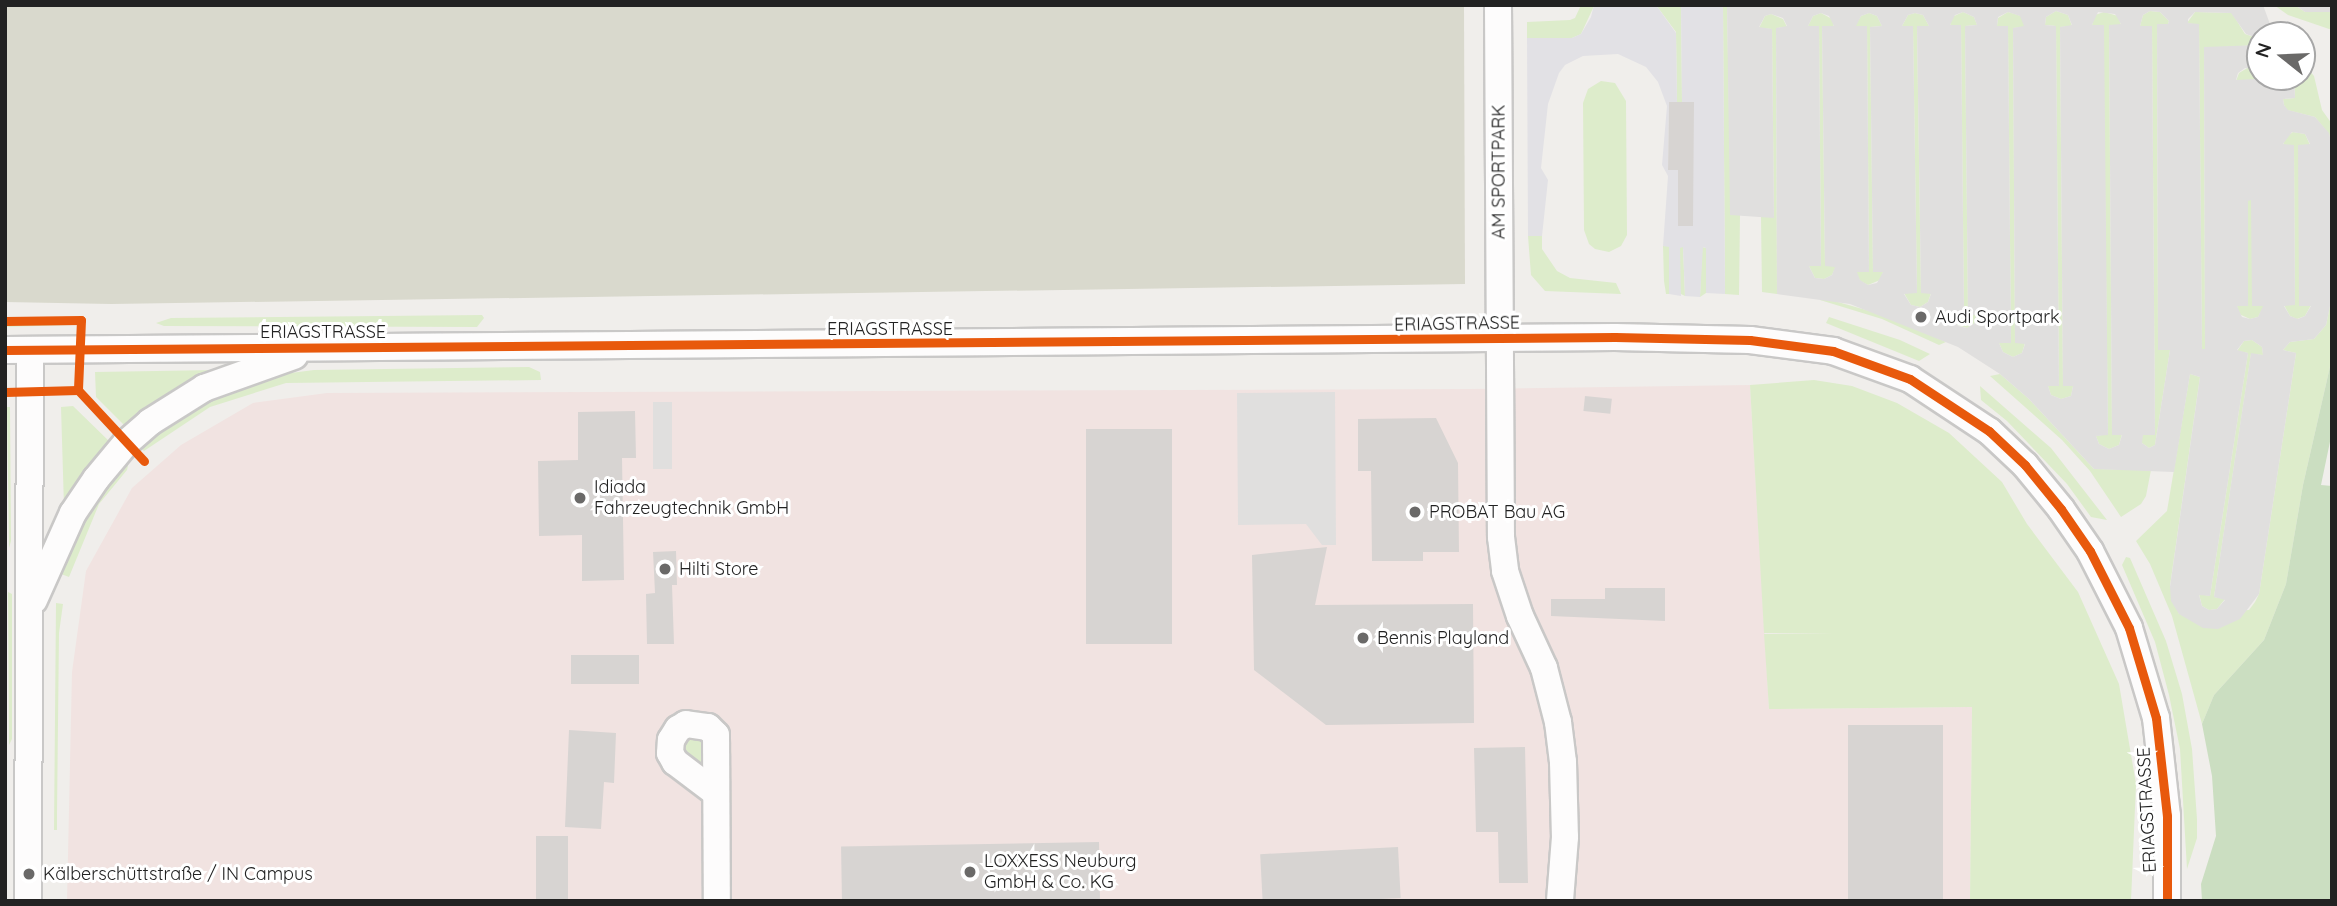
<!DOCTYPE html>
<html>
<head>
<meta charset="utf-8">
<style>
  body { margin:0 }
  #map { position:relative; width:2337px; height:906px; overflow:hidden; background:#f0eeeb; font-family:Quicksand,sans-serif }
  div>[style] { position:absolute }
  .commercial>* { inset:0; background:#f1e3e1 }
  .construction>* { inset:0; background:#d9d9cd }
  .grass>* { inset:0; background:#ddeccb }
  .forest>* { inset:0; background:#cbdec1 }
  .parking>* { inset:0; background:#e0dfde; transform-origin:0 0 }
  .plaza>* { inset:0; background:#e2e1e5 }
  .building>* { inset:0; background:#d7d4d2; transform-origin:0 0 }
  .roads { filter:drop-shadow(2px 0 #c9c8c7) drop-shadow(-2px 0 #c9c8c7) drop-shadow(0 2px #c9c8c7) drop-shadow(0 -2px #c9c8c7) }
  .minor>* { height:26px; margin:-13px; padding:0 13px; transform-origin:13px; border-radius:13px; background:#fdfcfc }
  .cycleway>* { height:9px; margin:-4.5px; padding:0 4.5px; transform-origin:4.5px; border-radius:4.5px; background:#e8590c }
  .dots>* { width:19px; height:19px; translate:-50% -50%; box-sizing:border-box; border:4px solid #fff; border-radius:50% }
  span { translate:-50% -50%; white-space:nowrap; text-align:center; line-height:1.15; -webkit-text-stroke:6px #fff; paint-order:stroke }
  .street-label { font-size:18px; color:#222 }
  .poi-label { font-size:18px; color:#222 }
  .left { translate:0 -50%; text-align:left }
  .frame { position:absolute; inset:0; border:7px solid #222; pointer-events:none }
  .north { position:absolute; left:2246px; top:21px; width:70px; height:70px; box-sizing:border-box; background:#fff; border:2px solid #a7a7a7; border-radius:50%; rotate:288deg; font-size:19px; font-weight:700; line-height:28px; text-align:center; color:#222 }
  .north::after { content:''; display:block; margin:auto; width:24px; height:32px; background:#6a6968; clip-path:polygon(50% 0,100% 100%,50% 72%,0 100%) }
</style>
</head>
<body>
<div id="map">
  <div class="commercial">
    <i style="clip-path:polygon(1750px 385px,1769px 709px,1972px 707px,1970px 901px,67px 901px,72px 672px,86px 571px,132px 488px,181px 445px,253px 403px,327px 393px,1470px 389px)"></i>
  </div>
  <div class="construction">
    <i style="clip-path:polygon(5px 5px,1464px 5px,1465px 284px,111px 304px,5px 302px)"></i>
  </div>
  <div class="grass">
    <i style="clip-path:polygon(1581px 5px,1594px 6px,1581px 34px,1572px 38px,1527px 38px,1527px 22px,1570px 20px,1575px 18px)"></i>
    <i style="clip-path:polygon(1656px 5px,1681px 5px,1682px 102px,1677px 102px,1676px 32px)"></i>
    <i style="clip-path:polygon(1723px 5px,1733px 5px,1727px 6px,1731px 215px,1740px 215px,1739px 295px,1725px 294px)"></i>
    <i style="clip-path:polygon(2274px 5px,2295px 5px,2305px 12px,2332px 12px,2332px 30px,2288px 15px)"></i>
    <i style="clip-path:polygon(2056px 11px,2068px 15px,2072px 26px,2060px 27px,2063px 385px,2073px 386px,2071px 396px,2061px 399px,2051px 395px,2048px 386px,2059px 385px,2056px 26px,2045px 25px,2046px 17px)"></i>
    <i style="clip-path:polygon(2150px 11px,2160px 12px,2169px 21px,2168px 24px,2157px 25px,2158px 349px,2170px 350px,2155px 445px,2149px 448px,2142px 443px,2142px 435px,2155px 434px,2152px 27px,2140px 26px,2143px 15px)"></i>
    <i style="clip-path:polygon(1963px 12px,1974px 17px,1977px 25px,1965px 26px,1968px 314px,1978px 315px,1975px 323px,1967px 328px,1955px 324px,1952px 315px,1964px 314px,1961px 26px,1950px 26px,1952px 17px)"></i>
    <i style="clip-path:polygon(2008px 12px,2021px 16px,2025px 27px,2013px 28px,2015px 343px,2025px 343px,2022px 353px,2013px 357px,2003px 352px,1999px 343px,2011px 342px,2008px 27px,1997px 26px,1998px 18px)"></i>
    <i style="clip-path:polygon(2104px 12px,2118px 16px,2121px 25px,2109px 26px,2112px 434px,2122px 434px,2119px 445px,2109px 449px,2099px 444px,2096px 436px,2108px 434px,2103px 25px,2092px 25px,2095px 15px)"></i>
    <i style="clip-path:polygon(2195px 12px,2232px 13px,2245px 34px,2260px 39px,2260px 45px,2204px 48px,2205px 349px,2202px 349px,2199px 25px,2187px 23px)"></i>
    <i style="clip-path:polygon(1821px 13px,1832px 19px,1834px 27px,1822px 27px,1825px 265px,1836px 266px,1832px 275px,1824px 279px,1815px 278px,1809px 266px,1821px 265px,1819px 27px,1808px 26px,1813px 16px)"></i>
    <i style="clip-path:polygon(1869px 13px,1877px 16px,1882px 26px,1870px 27px,1873px 271px,1883px 272px,1880px 280px,1868px 285px,1860px 281px,1856px 272px,1869px 271px,1867px 27px,1855px 26px,1861px 16px)"></i>
    <i style="clip-path:polygon(1915px 13px,1923px 15px,1929px 26px,1917px 27px,1921px 293px,1931px 293px,1928px 302px,1920px 307px,1911px 305px,1904px 293px,1917px 293px,1913px 27px,1902px 26px,1908px 15px)"></i>
    <i style="clip-path:polygon(1771px 14px,1783px 19px,1787px 27px,1776px 28px,1777px 294px,1762px 292px,1761px 217px,1774px 217px,1772px 29px,1759px 28px,1765px 16px)"></i>
    <i style="clip-path:polygon(2302px 62px,2314px 76px,2322px 110px,2332px 124px,2332px 145px,2329px 134px,2315px 117px,2287px 110px,2284px 105px,2283px 99px,2295px 98px,2294px 77px,2302px 77px)"></i>
    <i style="clip-path:polygon(2249px 67px,2260px 73px,2262px 81px,2236px 81px,2239px 73px)"></i>
    <i style="clip-path:polygon(1601px 81px,1615px 83px,1626px 101px,1627px 235px,1621px 246px,1609px 252px,1595px 249px,1589px 244px,1584px 230px,1583px 103px,1588px 89px)"></i>
    <i style="clip-path:polygon(2293px 132px,2305px 134px,2310px 145px,2299px 145px,2299px 305px,2311px 305px,2305px 316px,2297px 319px,2290px 316px,2284px 305px,2295px 305px,2294px 145px,2283px 145px,2286px 137px)"></i>
    <i style="clip-path:polygon(2248px 200px,2252px 200px,2252px 305px,2264px 306px,2258px 317px,2250px 319px,2239px 314px,2237px 306px,2247px 306px)"></i>
    <i style="clip-path:polygon(2332px 231px,2332px 358px,2303px 485px,2286px 584px,2264px 640px,2214px 695px,2202px 724px,2172px 616px,2150px 564px,2136px 541px,2167px 511px,2190px 374px,2200px 377px,2170px 586px,2179px 614px,2249px 610px,2255px 602px,2259px 594px,2296px 353px,2283px 350px,2290px 342px,2314px 339px,2326px 325px,2330px 306px)"></i>
    <i style="clip-path:polygon(1528px 236px,1542px 236px,1542px 249px,1557px 271px,1570px 278px,1616px 283px,1621px 294px,1545px 291px,1531px 275px)"></i>
    <i style="clip-path:polygon(1663px 246px,1669px 246px,1669px 294px,1666px 294px,1664px 281px)"></i>
    <i style="clip-path:polygon(1680px 247px,1683px 247px,1685px 296px,1679px 293px)"></i>
    <i style="clip-path:polygon(1702px 247px,1706px 248px,1706px 293px,1700px 297px)"></i>
    <i style="clip-path:polygon(1820px 297px,1884px 315px,1946px 342px,1939px 345px,1882px 319px,1820px 300px)"></i>
    <i style="clip-path:polygon(482px 315px,484px 318px,477px 327px,164px 326px,156px 323px,171px 318px)"></i>
    <i style="clip-path:polygon(1829px 317px,1900px 340px,1930px 354px,1919px 361px,1826px 323px)"></i>
    <i style="clip-path:polygon(73px 323px,72px 325px,5px 327px,5px 324px)"></i>
    <i style="clip-path:polygon(2252px 340px,2262px 347px,2263px 355px,2251px 354px,2214px 597px,2225px 599px,2217px 609px,2209px 610px,2202px 606px,2199px 594px,2210px 596px,2248px 353px,2237px 351px,2244px 341px)"></i>
    <i style="clip-path:polygon(529px 367px,540px 372px,541px 380px,286px 383px,210px 407px,144px 451px,138px 445px,160px 427px,229px 389px,283px 374px,314px 370px)"></i>
    <i style="clip-path:polygon(217px 370px,127px 428px,96px 397px,95px 372px)"></i>
    <i style="clip-path:polygon(2000px 374px,2029px 399px,2094px 469px,2151px 470px,2146px 496px,2141px 504px,2121px 517px,2090px 471px,2062px 440px,1990px 376px)"></i>
    <i style="clip-path:polygon(1814px 380px,1852px 386px,1897px 403px,1949px 433px,2002px 482px,2027px 524px,2078px 592px,2119px 684px,2136px 784px,2131px 901px,1970px 901px,1972px 707px,1769px 709px,1764px 634px,1834px 633px,1764px 633px,1750px 385px)"></i>
    <i style="clip-path:polygon(1980px 386px,2051px 448px,2107px 520px,2091px 517px,2067px 484px,2007px 421px,1981px 400px)"></i>
    <i style="clip-path:polygon(73px 406px,111px 443px,83px 475px,64px 507px,61px 407px)"></i>
    <i style="clip-path:polygon(7px 407px,10px 407px,11px 541px,9px 548px)"></i>
    <i style="clip-path:polygon(126px 459px,129px 461px,127px 470px,99px 504px,69px 577px,61px 574px,77px 527px)"></i>
    <i style="clip-path:polygon(2126px 557px,2130px 558px,2166px 641px,2182px 694px,2192px 749px,2197px 819px,2197px 838px,2187px 869px,2180px 749px,2169px 695px,2155px 642px,2122px 565px)"></i>
    <i style="clip-path:polygon(8px 592px,12px 594px,12px 739px,9px 745px)"></i>
    <i style="clip-path:polygon(56px 603px,63px 604px,59px 633px,57px 814px,57px 830px,54px 830px)"></i>
    <i style="clip-path:polygon(703px 735px,705px 770px,681px 751px,688px 736px)"></i>
  </div>
  <div class="forest">
    <i style="clip-path:polygon(2332px 358px,2332px 432px,2321px 485px,2332px 486px,2332px 901px,2202px 901px,2201px 884px,2216px 836px,2212px 776px,2202px 724px,2214px 695px,2264px 640px,2286px 584px,2303px 485px)"></i>
  </div>
  <div class="parking">
    <i style="clip-path:polygon(evenodd,2263px 5px,2274px 35px,2260px 35px,2260px 39px,2246px 34px,2231px 13px,2195px 12px,2188px 19px,2188px 23px,2199px 24px,2202px 349px,2205px 349px,2204px 47px,2260px 45px,2260px 73px,2253px 68px,2245px 68px,2238px 73px,2236px 80px,2294px 77px,2295px 98px,2283px 99px,2284px 105px,2288px 110px,2315px 117px,2329px 133px,2332px 145px,2330px 306px,2326px 325px,2314px 339px,2290px 342px,2283px 350px,2296px 353px,2259px 594px,2240px 619px,2218px 629px,2203px 628px,2179px 614px,2171px 601px,2170px 587px,2200px 377px,2190px 374px,2174px 472px,2094px 469px,2029px 399px,2000px 374px,1958px 347px,1850px 304px,1777px 294px,1776px 28px,1787px 26px,1783px 18px,1771px 14px,1765px 16px,1759px 27px,1772px 29px,1774px 218px,1730px 215px,1727px 6px,2263px 5px,2056px 11px,2068px 15px,2072px 25px,2060px 27px,2063px 386px,2073px 386px,2071px 396px,2061px 399px,2051px 395px,2048px 386px,2059px 386px,2056px 26px,2045px 25px,2046px 17px,2056px 11px,2263px 5px,2150px 11px,2160px 12px,2169px 21px,2168px 24px,2157px 24px,2158px 350px,2170px 350px,2155px 445px,2149px 448px,2142px 443px,2143px 435px,2155px 435px,2152px 26px,2140px 26px,2143px 15px,2150px 11px,2263px 5px,1963px 12px,1974px 17px,1977px 25px,1965px 26px,1968px 315px,1978px 315px,1975px 323px,1967px 328px,1958px 326px,1952px 315px,1964px 315px,1961px 25px,1950px 25px,1955px 15px,1963px 12px,2263px 5px,2008px 12px,2020px 16px,2024px 26px,2013px 28px,2015px 343px,2025px 344px,2022px 353px,2013px 357px,2003px 352px,1999px 343px,2011px 343px,2008px 26px,1997px 26px,1998px 17px,2008px 12px,2263px 5px,2098px 12px,2115px 14px,2121px 24px,2109px 25px,2112px 435px,2122px 435px,2119px 445px,2109px 449px,2099px 444px,2096px 436px,2108px 435px,2104px 25px,2092px 25px,2098px 12px,2263px 5px,1821px 13px,1829px 16px,1834px 26px,1822px 26px,1825px 266px,1835px 267px,1832px 275px,1824px 279px,1815px 278px,1809px 266px,1821px 266px,1819px 26px,1808px 26px,1813px 16px,1821px 13px,2263px 5px,1869px 13px,1877px 16px,1882px 26px,1870px 27px,1873px 272px,1883px 272px,1877px 283px,1868px 285px,1860px 280px,1857px 272px,1869px 272px,1867px 26px,1856px 26px,1861px 16px,1869px 13px,2263px 5px,1915px 13px,1923px 15px,1929px 26px,1917px 26px,1921px 293px,1931px 294px,1928px 302px,1920px 307px,1911px 305px,1904px 294px,1917px 293px,1913px 26px,1902px 26px,1908px 15px,1915px 13px,2263px 5px,2292px 132px,2305px 134px,2310px 144px,2298px 145px,2299px 306px,2311px 306px,2305px 316px,2298px 319px,2290px 316px,2284px 306px,2295px 305px,2294px 145px,2283px 144px,2292px 132px,2263px 5px,2251px 200px,2252px 306px,2263px 306px,2258px 317px,2250px 319px,2242px 317px,2237px 306px,2248px 306px,2248px 201px,2251px 200px,2263px 5px,2252px 340px,2262px 347px,2263px 355px,2251px 353px,2214px 597px,2225px 600px,2217px 609px,2209px 610px,2202px 606px,2199px 595px,2210px 596px,2248px 353px,2237px 350px,2244px 341px,2252px 340px)"></i>
    <i style="clip-path:polygon(2295px 5px,2332px 5px,2332px 12px,2305px 12px)"></i>
    <i style="clip-path:polygon(1335px 392px,1336px 545px,1322px 545px,1306px 524px,1238px 525px,1237px 393px)"></i>
    <i style="left:653px;top:402px;width:19px;height:67px"></i>
  </div>
  <div class="plaza">
    <i style="clip-path:polygon(1594px 5px,1656px 5px,1676px 33px,1677px 102px,1669px 102px,1668px 169px,1678px 170px,1678px 226px,1692px 226px,1682px 102px,1681px 5px,1723px 5px,1725px 294px,1706px 293px,1706px 248px,1703px 247px,1700px 297px,1685px 296px,1683px 247px,1680px 248px,1681px 296px,1669px 294px,1669px 247px,1663px 246px,1668px 176px,1662px 165px,1667px 106px,1658px 82px,1646px 67px,1618px 54px,1583px 56px,1565px 65px,1559px 73px,1548px 104px,1541px 168px,1548px 180px,1542px 236px,1528px 236px,1527px 38px,1572px 38px,1581px 34px,1591px 17px)"></i>
  </div>
  <div class="building">
    <i style="clip-path:polygon(1669px 102px,1694px 102px,1693px 226px,1678px 226px,1678px 170px,1668px 170px)"></i>
    <i style="left:1585px;top:396px;width:27px;height:15px;rotate:6deg"></i>
    <i style="clip-path:polygon(635px 411px,636px 458px,622px 458px,624px 580px,582px 581px,582px 535px,539px 536px,538px 461px,578px 460px,578px 412px)"></i>
    <i style="clip-path:polygon(1436px 418px,1458px 463px,1459px 552px,1423px 552px,1423px 561px,1372px 561px,1371px 471px,1358px 471px,1358px 419px)"></i>
    <i style="left:1086px;top:429px;width:86px;height:215px"></i>
    <i style="clip-path:polygon(1327px 547px,1315px 605px,1473px 604px,1474px 723px,1326px 725px,1254px 670px,1252px 555px)"></i>
    <i style="clip-path:polygon(676px 551px,677px 585px,672px 585px,674px 644px,647px 644px,646px 594px,655px 593px,653px 552px)"></i>
    <i style="clip-path:polygon(1605px 588px,1665px 588px,1665px 621px,1551px 616px,1551px 599px,1605px 599px)"></i>
    <i style="left:639px;top:655px;width:29px;height:68px;rotate:90deg"></i>
    <i style="left:1943px;top:725px;width:176px;height:95px;rotate:90deg"></i>
    <i style="clip-path:polygon(569px 730px,616px 733px,614px 783px,604px 782px,601px 829px,565px 827px)"></i>
    <i style="clip-path:polygon(1525px 747px,1528px 883px,1499px 883px,1498px 832px,1476px 832px,1474px 748px)"></i>
    <i style="left:536px;top:836px;width:32px;height:64px"></i>
    <i style="left:1099px;top:842px;width:59px;height:258px;rotate:89deg"></i>
    <i style="left:1398px;top:847px;width:51px;height:138px;rotate:87deg"></i>
  </div>
  <div class="roads">
    <div class="minor">
      <i style="left:1498px;top:5px;width:532px;rotate:89.68deg"></i>
      <i style="left:1501px;top:537px;width:34px;rotate:83deg"></i>
      <i style="left:1505px;top:571px;width:47px;rotate:71.6deg"></i>
      <i style="left:1520px;top:616px;width:57px;rotate:65.2deg"></i>
      <i style="left:1544px;top:668px;width:56px;rotate:75.5deg"></i>
      <i style="left:1558px;top:722px;width:40px;rotate:82.9deg"></i>
      <i style="left:1563px;top:762px;width:75px;rotate:88.5deg"></i>
      <i style="left:1565px;top:837px;width:64px;rotate:94.5deg"></i>
      <i style="left:5px;top:350px;width:1610px;rotate:-0.46deg"></i>
      <i style="left:1615px;top:337px;width:135px;rotate:1.3deg"></i>
      <i style="left:1750px;top:340px;width:84px;rotate:7.5deg"></i>
      <i style="left:1833px;top:351px;width:82px;rotate:20deg"></i>
      <i style="left:1910px;top:379px;width:95px;rotate:33.4deg"></i>
      <i style="left:1989px;top:431px;width:50px;rotate:43.4deg"></i>
      <i style="left:2025px;top:465px;width:57px;rotate:50.7deg"></i>
      <i style="left:2061px;top:509px;width:51px;rotate:55.4deg"></i>
      <i style="left:2090px;top:551px;width:86px;rotate:63.1deg"></i>
      <i style="left:2129px;top:628px;width:94px;rotate:73.3deg"></i>
      <i style="left:2156px;top:718px;width:99px;rotate:83.6deg"></i>
      <i style="left:2167px;top:816px;width:85px;rotate:90deg"></i>
      <i style="left:34px;top:600px;width:95px;rotate:-65.9deg"></i>
      <i style="left:73px;top:513px;width:41px;rotate:-55.9deg"></i>
      <i style="left:96px;top:479px;width:47px;rotate:-50.2deg"></i>
      <i style="left:126px;top:443px;width:32px;rotate:-41deg"></i>
      <i style="left:150px;top:422px;width:64px;rotate:-32.2deg"></i>
      <i style="left:204px;top:388px;width:96px;rotate:-19.6deg"></i>
      <i style="left:716px;top:793px;width:51px;rotate:-142.9deg"></i>
      <i style="left:675px;top:762px;width:10px;rotate:-119deg"></i>
      <i style="left:670px;top:753px;width:13px;rotate:-86deg"></i>
      <i style="left:671px;top:740px;width:13px;rotate:-58deg"></i>
      <i style="left:678px;top:729px;width:9px;rotate:-32deg"></i>
      <i style="left:686px;top:724px;width:22px;rotate:8deg"></i>
      <i style="left:708px;top:727px;width:11px;rotate:45deg"></i>
      <i style="left:716px;top:735px;width:166px;rotate:89.7deg"></i>
      <i style="left:28px;top:901px;width:551px;rotate:-89.79deg"></i>
    </div>
  </div>
  <div class="cycleway">
    <i style="left:5px;top:321px;width:76px;rotate:-0.8deg"></i>
    <i style="left:81px;top:320px;width:70px;rotate:92.5deg"></i>
    <i style="left:5px;top:350px;width:1610px;rotate:-0.46deg"></i>
    <i style="left:1615px;top:337px;width:135px;rotate:1.3deg"></i>
    <i style="left:1750px;top:340px;width:84px;rotate:7.5deg"></i>
    <i style="left:1833px;top:351px;width:82px;rotate:20deg"></i>
    <i style="left:1910px;top:379px;width:95px;rotate:33.4deg"></i>
    <i style="left:1989px;top:431px;width:50px;rotate:43.4deg"></i>
    <i style="left:2025px;top:465px;width:57px;rotate:50.7deg"></i>
    <i style="left:2061px;top:509px;width:51px;rotate:55.4deg"></i>
    <i style="left:2090px;top:551px;width:86px;rotate:63.1deg"></i>
    <i style="left:2129px;top:628px;width:94px;rotate:73.3deg"></i>
    <i style="left:2156px;top:718px;width:99px;rotate:83.6deg"></i>
    <i style="left:2167px;top:816px;width:85px;rotate:90deg"></i>
    <i style="left:5px;top:392px;width:73px;rotate:-1.6deg"></i>
    <i style="left:78px;top:390px;width:97px;rotate:47.1deg"></i>
  </div>
  <div class="dots">
    <i style="left:1921px;top:317px;background:#6a6968"></i>
    <i style="left:580px;top:498px;background:#6a6968"></i>
    <i style="left:1415px;top:512px;background:#6a6968"></i>
    <i style="left:665px;top:569px;background:#6a6968"></i>
    <i style="left:1363px;top:638px;background:#6a6968"></i>
    <i style="left:970px;top:872px;background:#6a6968"></i>
    <i style="left:29px;top:874px;background:#6a6968"></i>
  </div>
  <div class="street-label">
    <span style="left:1499px;top:172px;rotate:-90deg">AM SPORTPARK</span>
    <span style="left:1457px;top:324px;rotate:-1deg">ERIAGSTRASSE</span>
    <span style="left:890px;top:329px">ERIAGSTRASSE</span>
    <span style="left:323px;top:332px">ERIAGSTRASSE</span>
    <span style="left:2147px;top:810px;rotate:-93deg">ERIAGSTRASSE</span>
  </div>
  <div class="poi-label">
    <span class="left" style="left:1935px;top:317px">Audi Sportpark</span>
    <span class="left" style="left:594px;top:498px">Idiada<br>Fahrzeugtechnik GmbH</span>
    <span class="left" style="left:1429px;top:512px">PROBAT Bau AG</span>
    <span class="left" style="left:679px;top:569px">Hilti Store</span>
    <span class="left" style="left:1377px;top:638px">Bennis Playland</span>
    <span class="left" style="left:984px;top:872px">LOXXESS Neuburg<br>GmbH &amp; Co. KG</span>
    <span class="left" style="left:43px;top:874px">Kälberschüttstraße / IN Campus</span>
  </div>
  <div class="frame"></div>
  <div class="north">N</div>
</div>
</body>
</html>
